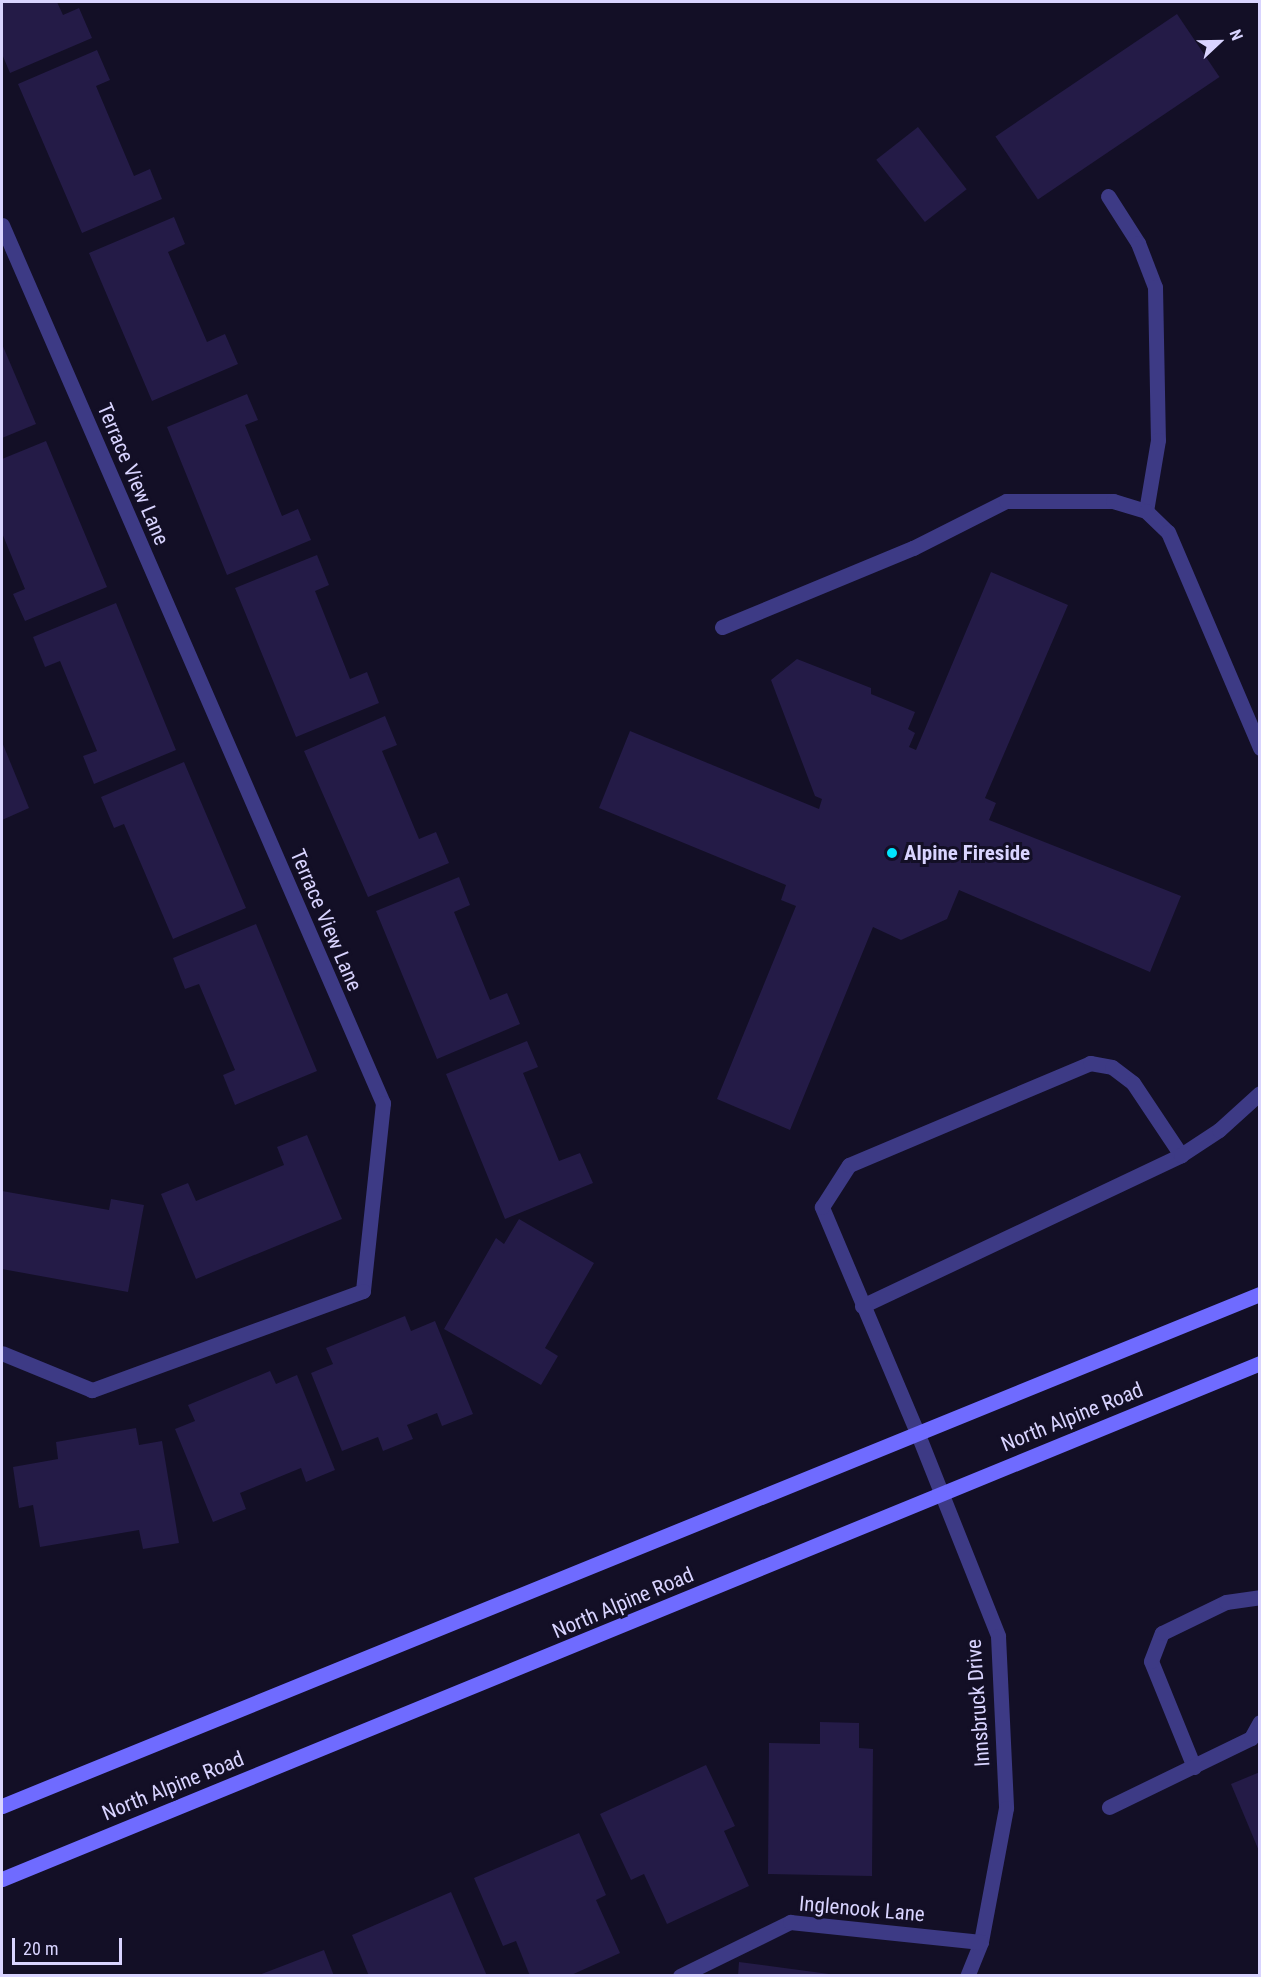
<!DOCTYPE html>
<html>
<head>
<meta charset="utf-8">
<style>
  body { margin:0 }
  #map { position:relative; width:1261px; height:1977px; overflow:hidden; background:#130f26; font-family:"Roboto Condensed",sans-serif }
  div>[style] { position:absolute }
  .building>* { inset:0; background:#241b47; transform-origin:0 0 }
  .lane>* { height:15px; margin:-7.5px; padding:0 7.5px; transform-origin:7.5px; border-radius:7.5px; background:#3d3a85 }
  .street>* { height:15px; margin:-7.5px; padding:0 7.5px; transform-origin:7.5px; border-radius:7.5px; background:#3d3a85 }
  .secondary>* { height:15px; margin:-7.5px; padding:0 7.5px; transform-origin:7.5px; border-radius:7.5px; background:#6f6bff }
  .dots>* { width:16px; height:16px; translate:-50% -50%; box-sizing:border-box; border:3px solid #130f26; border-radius:50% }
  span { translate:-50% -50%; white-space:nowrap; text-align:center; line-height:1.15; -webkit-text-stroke:6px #130f26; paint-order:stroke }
  .street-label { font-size:21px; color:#d9d4ff }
  .poi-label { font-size:21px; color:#d9d4ff; font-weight:700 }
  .left { translate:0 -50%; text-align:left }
  .frame { position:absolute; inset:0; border:3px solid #d9d4ff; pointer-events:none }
  .north { position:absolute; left:1189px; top:12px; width:60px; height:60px; -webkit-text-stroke:4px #130f26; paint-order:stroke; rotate:68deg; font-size:16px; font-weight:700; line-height:24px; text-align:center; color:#d9d4ff }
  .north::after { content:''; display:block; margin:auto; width:21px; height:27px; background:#d9d4ff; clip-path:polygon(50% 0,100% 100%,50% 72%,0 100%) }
  .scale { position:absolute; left:12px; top:1938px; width:110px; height:27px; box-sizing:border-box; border:3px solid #d9d4ff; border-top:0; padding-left:8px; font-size:18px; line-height:21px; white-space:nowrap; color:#d9d4ff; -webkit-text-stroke:4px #130f26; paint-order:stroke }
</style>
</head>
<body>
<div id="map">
  <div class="building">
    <i style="clip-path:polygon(2px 2px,57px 2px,63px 15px,79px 8px,92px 38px,10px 73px,2px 54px)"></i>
    <i style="left:1177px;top:14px;width:76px;height:219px;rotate:56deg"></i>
    <i style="clip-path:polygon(97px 50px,110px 80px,96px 86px,134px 176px,150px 169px,162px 199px,82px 233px,18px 84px)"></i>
    <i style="left:918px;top:127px;width:79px;height:53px;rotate:52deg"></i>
    <i style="clip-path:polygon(174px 217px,185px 244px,168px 252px,207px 342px,225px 334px,238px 364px,152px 401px,89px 253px)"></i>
    <i style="clip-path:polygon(2px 344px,36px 424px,2px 438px)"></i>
    <i style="clip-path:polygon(247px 394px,258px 420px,245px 425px,282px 516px,298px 509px,311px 540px,227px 575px,167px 427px)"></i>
    <i style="clip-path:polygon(46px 441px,107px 587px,25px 621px,13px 594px,25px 589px,2px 533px,2px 459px)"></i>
    <i style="clip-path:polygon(317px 555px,329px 585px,315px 591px,350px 679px,367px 672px,379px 703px,296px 737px,235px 588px)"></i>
    <i style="clip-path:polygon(991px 572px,1068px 605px,985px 798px,996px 803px,989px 820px,1181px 896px,1150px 972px,959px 890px,947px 919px,901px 940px,873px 927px,790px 1130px,717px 1099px,796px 906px,781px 900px,786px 885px,599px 808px,630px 731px,819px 809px,822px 799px,815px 796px,771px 680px,797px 659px,871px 688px,871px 694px,915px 712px,908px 729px,915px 733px,909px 747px,916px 750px)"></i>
    <i style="clip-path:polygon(116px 603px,176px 750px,94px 784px,83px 756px,97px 751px,60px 661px,45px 667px,33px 637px)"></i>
    <i style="clip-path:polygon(385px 716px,397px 745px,382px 751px,419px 839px,436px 832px,449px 863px,368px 897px,304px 751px)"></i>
    <i style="clip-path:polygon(2px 742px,29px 808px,2px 820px)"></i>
    <i style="clip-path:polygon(184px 762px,246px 908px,173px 939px,124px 824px,114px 828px,101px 797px)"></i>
    <i style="clip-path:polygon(459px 877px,470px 905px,454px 912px,490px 1000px,507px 993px,520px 1024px,437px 1059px,376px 911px)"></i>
    <i style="clip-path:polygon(256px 924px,317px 1071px,235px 1105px,223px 1075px,235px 1070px,199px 984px,185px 989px,173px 958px)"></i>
    <i style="clip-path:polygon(527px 1041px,538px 1067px,523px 1073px,559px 1161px,580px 1153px,593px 1183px,505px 1219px,446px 1074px)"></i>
    <i style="clip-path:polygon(307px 1135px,342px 1219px,196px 1279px,161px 1194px,188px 1183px,196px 1201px,284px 1165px,277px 1147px)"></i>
    <i style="clip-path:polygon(2px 1191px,109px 1210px,111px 1199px,144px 1205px,128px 1292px,2px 1269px)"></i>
    <i style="clip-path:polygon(519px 1219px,594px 1263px,545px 1348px,558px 1356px,541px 1385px,444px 1329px,496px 1238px,504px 1244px)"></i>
    <i style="clip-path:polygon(405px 1316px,411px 1331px,435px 1321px,473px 1414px,442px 1426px,437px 1413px,407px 1425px,413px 1439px,383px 1451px,378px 1437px,342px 1451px,311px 1373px,333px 1364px,326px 1348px)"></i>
    <i style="clip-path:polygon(270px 1371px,276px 1384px,297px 1375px,335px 1470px,306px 1482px,301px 1468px,240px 1493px,246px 1509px,213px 1522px,175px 1429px,195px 1421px,188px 1405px)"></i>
    <i style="clip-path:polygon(136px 1428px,139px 1445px,162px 1441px,179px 1543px,143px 1549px,139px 1530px,40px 1547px,33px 1505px,19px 1508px,13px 1467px,58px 1459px,56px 1442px)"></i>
    <i style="clip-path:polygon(820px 1722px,859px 1723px,859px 1748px,873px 1749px,872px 1876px,768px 1874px,769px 1743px,820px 1744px)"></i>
    <i style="clip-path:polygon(706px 1765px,735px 1826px,724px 1831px,749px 1886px,667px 1924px,644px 1874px,631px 1880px,600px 1814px)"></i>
    <i style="clip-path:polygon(1260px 1772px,1260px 1851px,1259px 1851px,1231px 1784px)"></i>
    <i style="clip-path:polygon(579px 1833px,606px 1895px,596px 1900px,620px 1953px,569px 1976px,530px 1976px,516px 1941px,503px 1946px,474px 1878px)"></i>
    <i style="clip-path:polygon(451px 1892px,487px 1976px,369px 1976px,352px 1935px)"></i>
    <i style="clip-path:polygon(324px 1950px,334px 1976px,259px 1976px,259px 1975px)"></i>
    <i style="clip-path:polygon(739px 1962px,829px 1974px,829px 1976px,738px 1976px)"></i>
  </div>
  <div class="lane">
    <i style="left:1108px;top:196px;width:56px;rotate:57.4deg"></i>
    <i style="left:1138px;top:243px;width:47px;rotate:68.9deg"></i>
    <i style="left:1155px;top:287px;width:153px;rotate:88.9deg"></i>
    <i style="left:1158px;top:440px;width:72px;rotate:99.6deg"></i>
    <i style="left:722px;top:627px;width:207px;rotate:-22.5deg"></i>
    <i style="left:913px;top:548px;width:104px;rotate:-26.8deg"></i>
    <i style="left:1006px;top:501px;width:107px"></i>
    <i style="left:1113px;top:501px;width:34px;rotate:17deg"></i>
    <i style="left:1146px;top:511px;width:30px;rotate:44deg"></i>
    <i style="left:1168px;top:532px;width:235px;rotate:66.9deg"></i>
    <i style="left:862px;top:1306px;width:353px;rotate:-25.3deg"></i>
    <i style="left:919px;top:1437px;width:250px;rotate:-112.9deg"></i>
    <i style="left:822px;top:1207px;width:50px;rotate:-57.3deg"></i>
    <i style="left:849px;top:1165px;width:262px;rotate:-22.9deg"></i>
    <i style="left:1090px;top:1063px;width:22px;rotate:10deg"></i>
    <i style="left:1112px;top:1067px;width:26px;rotate:37deg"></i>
    <i style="left:1133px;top:1083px;width:87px;rotate:56.3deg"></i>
    <i style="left:1181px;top:1155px;width:45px;rotate:-33.3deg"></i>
    <i style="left:1219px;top:1130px;width:55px;rotate:-42.1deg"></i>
    <i style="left:1194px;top:1767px;width:114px;rotate:-112.1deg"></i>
    <i style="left:1151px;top:1661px;width:30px;rotate:-69deg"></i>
    <i style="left:1162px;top:1633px;width:71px;rotate:-25.8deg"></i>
    <i style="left:1226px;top:1602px;width:34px;rotate:-8deg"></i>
    <i style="left:1109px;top:1807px;width:158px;rotate:-25.9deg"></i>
    <i style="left:1251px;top:1738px;width:18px;rotate:-61deg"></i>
  </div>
  <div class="street">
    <i style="left:2px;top:225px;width:957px;rotate:66.54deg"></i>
    <i style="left:383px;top:1103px;width:189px;rotate:96.1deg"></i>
    <i style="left:363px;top:1291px;width:289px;rotate:159.9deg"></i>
    <i style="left:92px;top:1390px;width:97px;rotate:-157.7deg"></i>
    <i style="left:919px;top:1437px;width:214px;rotate:68.3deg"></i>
    <i style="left:998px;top:1636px;width:172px;rotate:87.3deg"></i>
    <i style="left:1006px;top:1808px;width:136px;rotate:100.6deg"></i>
    <i style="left:981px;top:1942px;width:37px;rotate:112deg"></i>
    <i style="left:680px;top:1976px;width:123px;rotate:-26.1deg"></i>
    <i style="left:790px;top:1922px;width:192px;rotate:6deg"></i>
  </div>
  <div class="secondary">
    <i style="left:2px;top:1806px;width:1358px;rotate:-22.15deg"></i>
    <i style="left:2px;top:1879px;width:1360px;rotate:-22.3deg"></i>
  </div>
  <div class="dots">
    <i style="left:892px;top:853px;background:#00e5ff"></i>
  </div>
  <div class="street-label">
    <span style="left:133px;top:474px;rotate:67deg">Terrace View Lane</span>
    <span style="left:326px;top:920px;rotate:67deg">Terrace View Lane</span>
    <span style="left:1072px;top:1417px;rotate:-22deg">North Alpine Road</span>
    <span style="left:623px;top:1603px;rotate:-23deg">North Alpine Road</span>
    <span style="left:978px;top:1703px;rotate:-94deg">Innsbruck Drive</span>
    <span style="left:173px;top:1786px;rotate:-22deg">North Alpine Road</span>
    <span style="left:862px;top:1909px;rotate:5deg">Inglenook Lane</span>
  </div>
  <div class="poi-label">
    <span class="left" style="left:904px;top:853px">Alpine Fireside</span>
  </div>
  <div class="frame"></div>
  <div class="north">N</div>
  <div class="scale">20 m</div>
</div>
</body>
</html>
